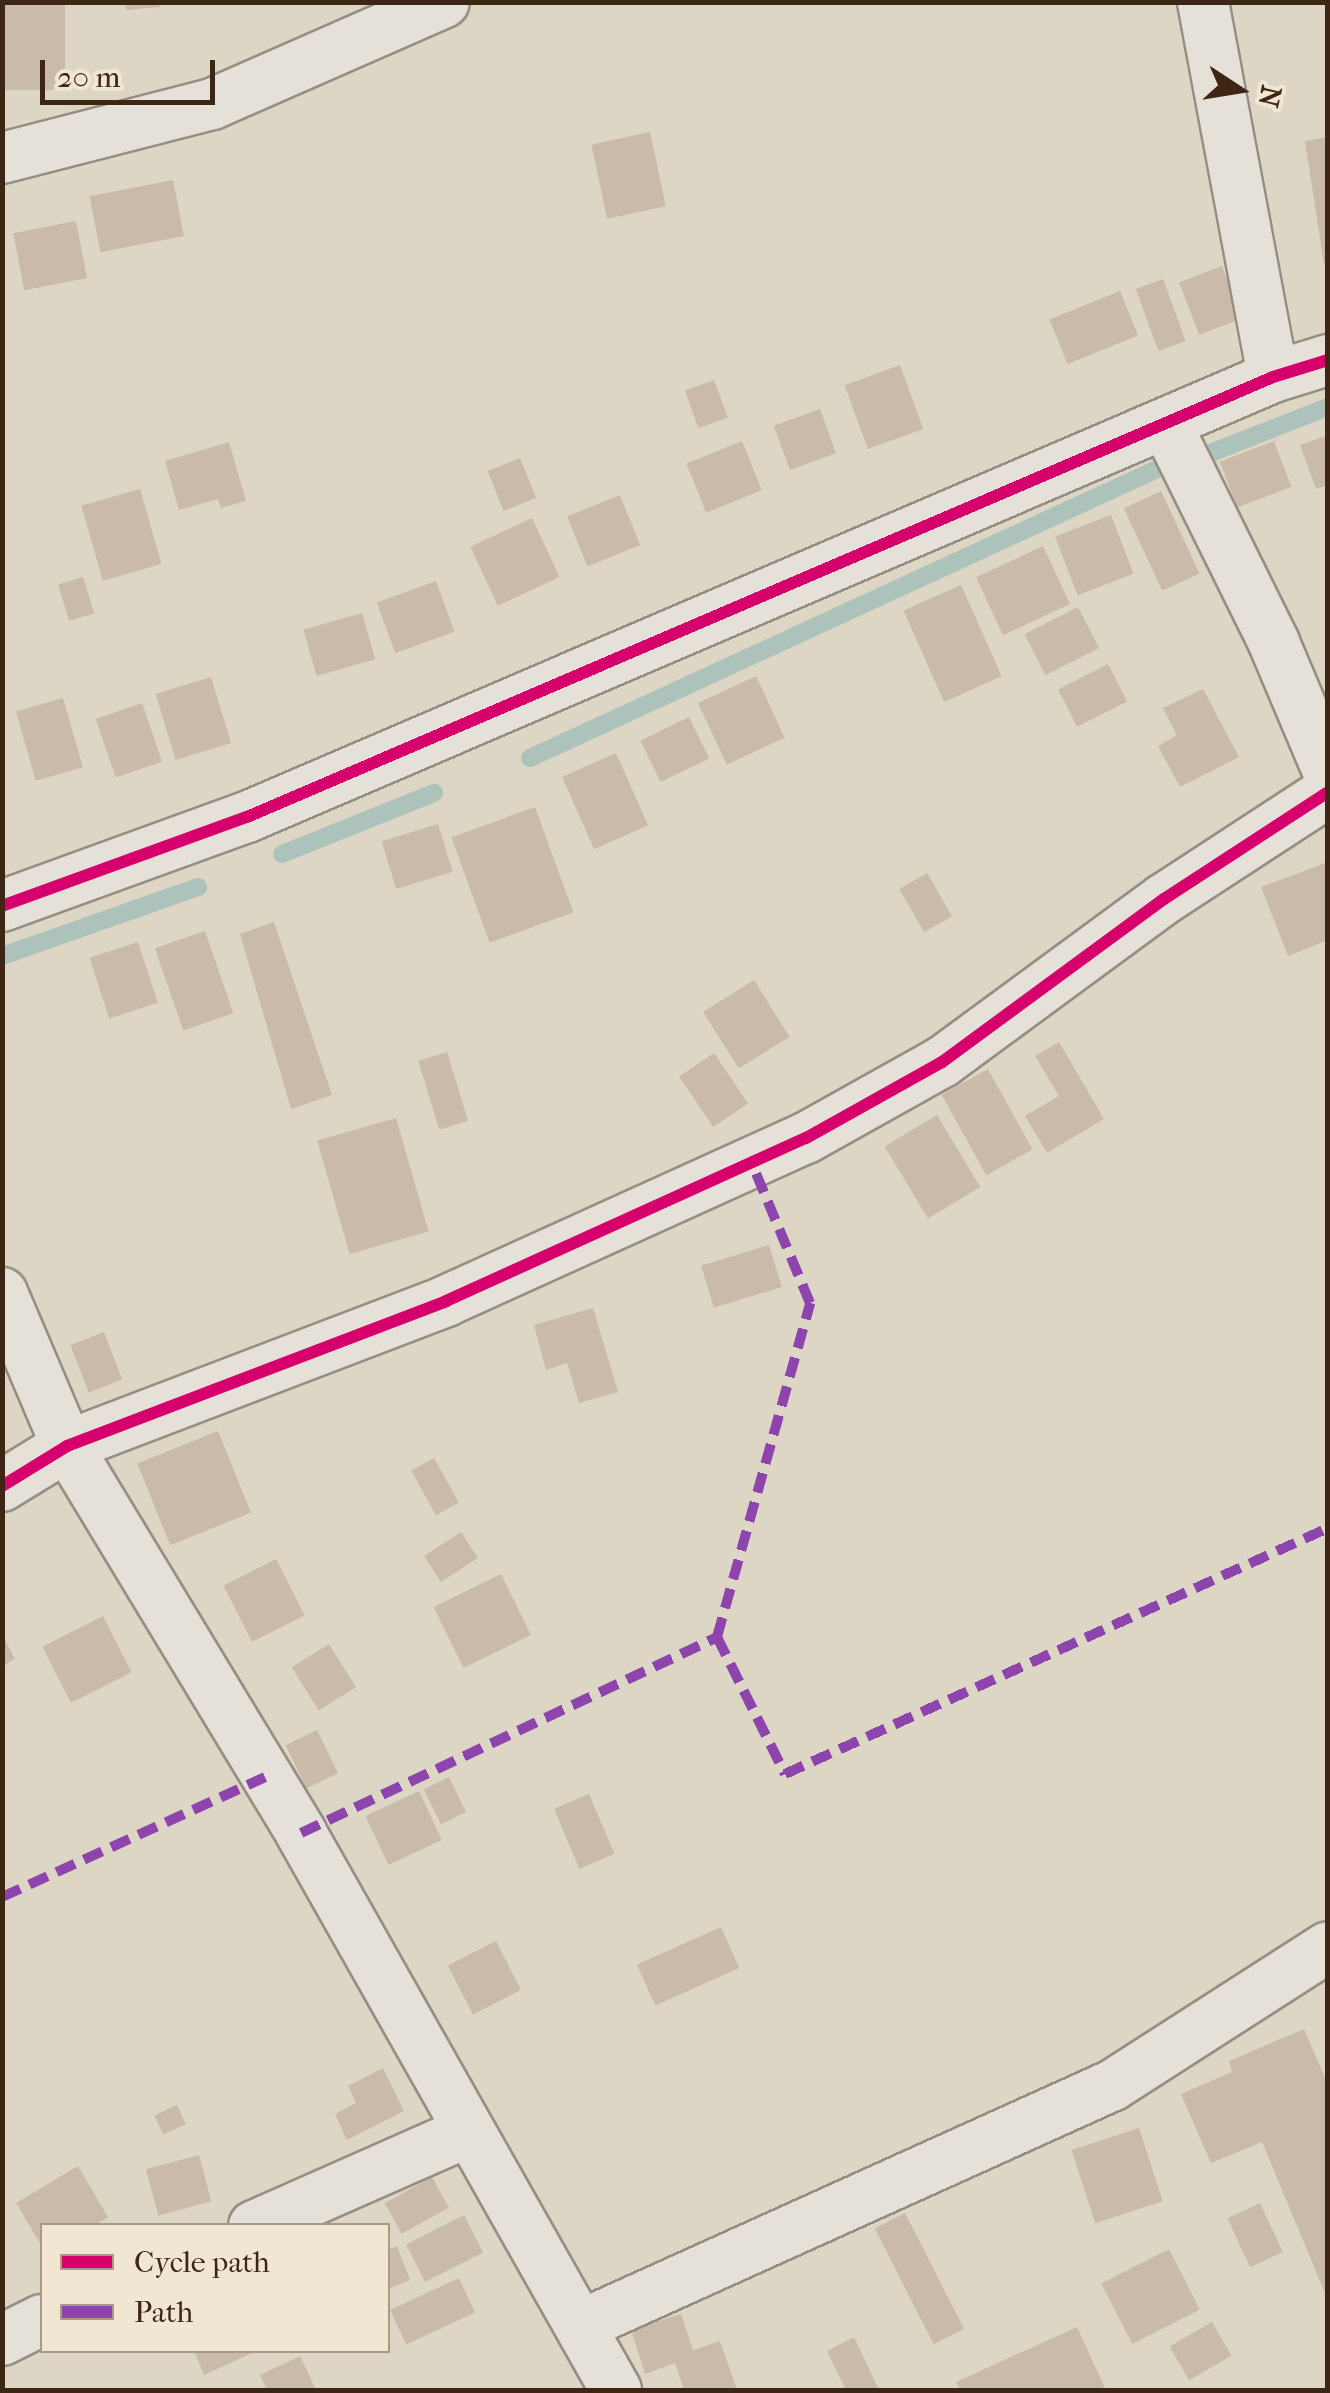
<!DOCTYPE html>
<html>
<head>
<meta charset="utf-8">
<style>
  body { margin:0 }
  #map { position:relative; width:1330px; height:2393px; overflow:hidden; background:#ded6c4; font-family:"IM FELL French Canon",serif }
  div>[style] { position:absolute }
  .stream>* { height:18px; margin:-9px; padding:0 9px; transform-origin:9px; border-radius:9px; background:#adc2ba }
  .building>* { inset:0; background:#c9baaa; transform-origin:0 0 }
  .roads { filter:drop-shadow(2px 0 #968e82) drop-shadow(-2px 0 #968e82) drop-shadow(0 2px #968e82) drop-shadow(0 -2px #968e82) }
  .minor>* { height:50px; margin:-25px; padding:0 25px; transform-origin:25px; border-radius:25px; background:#e6e1d8 }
  .quiet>* { height:10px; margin-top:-5px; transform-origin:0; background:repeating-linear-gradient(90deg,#8e44ad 0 20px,transparent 0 30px) }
  .cycleway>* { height:12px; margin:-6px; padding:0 6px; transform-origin:6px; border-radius:6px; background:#d6006c }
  span { translate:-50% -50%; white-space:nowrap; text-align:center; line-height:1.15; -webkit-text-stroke:8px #f1e6d2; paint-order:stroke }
  .frame { position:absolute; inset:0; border:5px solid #3e2614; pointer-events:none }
  .legend { position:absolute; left:40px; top:2223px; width:350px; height:130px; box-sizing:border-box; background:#f1e6d2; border:2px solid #a99986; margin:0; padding:12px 18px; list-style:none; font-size:30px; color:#3e2614 }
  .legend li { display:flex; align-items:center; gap:20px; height:50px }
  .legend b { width:50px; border:2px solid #a99986 }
  .north { position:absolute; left:1190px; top:40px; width:100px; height:100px; -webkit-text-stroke:8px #f1e6d2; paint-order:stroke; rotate:102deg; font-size:28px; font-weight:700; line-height:40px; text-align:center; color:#3e2614 }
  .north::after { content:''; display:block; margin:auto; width:35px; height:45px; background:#3e2614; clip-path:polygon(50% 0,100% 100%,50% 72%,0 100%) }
  .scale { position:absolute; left:40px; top:60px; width:175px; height:45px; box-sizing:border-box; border:5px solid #3e2614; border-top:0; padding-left:12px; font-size:30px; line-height:35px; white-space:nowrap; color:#3e2614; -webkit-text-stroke:8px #f1e6d2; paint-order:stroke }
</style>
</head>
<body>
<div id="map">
  <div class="stream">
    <i style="left:1208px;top:454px;width:129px;rotate:-21.4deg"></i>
    <i style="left:530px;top:758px;width:688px;rotate:-24.74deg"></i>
    <i style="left:282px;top:854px;width:164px;rotate:-21.9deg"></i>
    <i style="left:2px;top:956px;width:208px;rotate:-19.4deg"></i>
  </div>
  <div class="building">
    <i style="left:2px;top:2px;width:63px;height:88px"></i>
    <i style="clip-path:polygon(126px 2px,159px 2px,160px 7px,126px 10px)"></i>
    <i style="left:650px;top:132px;width:76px;height:60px;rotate:78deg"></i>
    <i style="clip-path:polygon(1328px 137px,1328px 263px,1324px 264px,1305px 141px)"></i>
    <i style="left:173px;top:180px;width:57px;height:85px;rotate:79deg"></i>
    <i style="left:76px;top:221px;width:58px;height:64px;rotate:79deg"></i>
    <i style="left:1222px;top:266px;width:56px;height:46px;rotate:69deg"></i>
    <i style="left:1163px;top:279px;width:66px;height:29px;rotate:70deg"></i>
    <i style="left:1120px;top:291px;width:48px;height:76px;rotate:68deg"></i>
    <i style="left:900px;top:365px;width:68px;height:59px;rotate:70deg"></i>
    <i style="left:714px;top:380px;width:40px;height:31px;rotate:70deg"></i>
    <i style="left:820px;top:409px;width:47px;height:49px;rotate:70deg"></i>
    <i style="clip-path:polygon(1328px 435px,1328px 485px,1316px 489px,1300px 445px)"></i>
    <i style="left:742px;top:441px;width:53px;height:60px;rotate:68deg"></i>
    <i style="left:1274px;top:441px;width:49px;height:58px;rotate:69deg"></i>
    <i style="clip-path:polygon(229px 442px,246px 501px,221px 508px,218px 499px,179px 510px,165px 461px)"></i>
    <i style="left:520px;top:458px;width:43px;height:35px;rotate:68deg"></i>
    <i style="left:140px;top:489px;width:78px;height:61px;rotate:74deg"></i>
    <i style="left:1161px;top:491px;width:91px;height:41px;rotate:65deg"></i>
    <i style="left:620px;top:495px;width:54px;height:57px;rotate:68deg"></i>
    <i style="left:1111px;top:515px;width:63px;height:60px;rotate:69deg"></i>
    <i style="left:532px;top:518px;width:65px;height:68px;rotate:65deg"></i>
    <i style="left:1043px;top:546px;width:64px;height:74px;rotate:65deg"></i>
    <i style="left:83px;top:577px;width:38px;height:26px;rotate:73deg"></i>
    <i style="left:436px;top:581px;width:54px;height:63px;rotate:70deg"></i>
    <i style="left:961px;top:585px;width:100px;height:63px;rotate:66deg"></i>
    <i style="left:1078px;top:607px;width:46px;height:60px;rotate:63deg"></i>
    <i style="left:362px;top:613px;width:48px;height:61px;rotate:74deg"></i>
    <i style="left:1108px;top:664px;width:42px;height:56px;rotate:63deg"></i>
    <i style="left:756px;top:676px;width:68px;height:64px;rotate:65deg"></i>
    <i style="left:211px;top:677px;width:69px;height:58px;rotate:73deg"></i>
    <i style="clip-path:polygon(1203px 689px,1239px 757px,1180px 787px,1158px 746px,1177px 735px,1163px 708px)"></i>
    <i style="left:63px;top:698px;width:72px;height:49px;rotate:74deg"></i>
    <i style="left:142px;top:703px;width:62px;height:49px;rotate:71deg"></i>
    <i style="left:689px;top:717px;width:46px;height:54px;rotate:64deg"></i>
    <i style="left:616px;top:753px;width:79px;height:59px;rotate:66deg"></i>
    <i style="left:535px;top:807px;width:112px;height:89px;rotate:70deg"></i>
    <i style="left:438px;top:824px;width:50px;height:59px;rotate:73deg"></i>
    <i style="clip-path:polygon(1328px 862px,1328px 940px,1288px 956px,1261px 887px)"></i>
    <i style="left:927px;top:873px;width:50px;height:32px;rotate:60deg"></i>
    <i style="clip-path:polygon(274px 922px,332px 1095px,291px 1109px,240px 934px)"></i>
    <i style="left:205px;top:931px;width:87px;height:53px;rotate:71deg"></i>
    <i style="left:138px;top:942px;width:64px;height:51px;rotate:72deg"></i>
    <i style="left:754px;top:980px;width:67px;height:60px;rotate:58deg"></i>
    <i style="clip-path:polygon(1059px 1042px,1104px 1119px,1047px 1153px,1025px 1116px,1059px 1096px,1035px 1056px)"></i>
    <i style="left:447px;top:1052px;width:72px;height:30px;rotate:73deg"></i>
    <i style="left:714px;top:1053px;width:61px;height:42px;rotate:56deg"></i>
    <i style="left:988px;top:1069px;width:92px;height:53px;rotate:61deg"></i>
    <i style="left:937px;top:1115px;width:84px;height:61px;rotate:59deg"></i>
    <i style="left:396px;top:1118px;width:118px;height:82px;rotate:74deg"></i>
    <i style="left:769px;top:1245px;width:44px;height:71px;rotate:73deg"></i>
    <i style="clip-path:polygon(593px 1308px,618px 1392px,579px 1403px,567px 1363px,546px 1370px,534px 1325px)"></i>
    <i style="left:104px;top:1332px;width:51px;height:36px;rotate:69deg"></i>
    <i style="left:218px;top:1431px;width:88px;height:87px;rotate:68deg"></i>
    <i style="left:434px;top:1458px;width:51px;height:26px;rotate:61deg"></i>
    <i style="left:461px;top:1532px;width:31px;height:44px;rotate:57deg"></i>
    <i style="left:276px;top:1559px;width:63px;height:59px;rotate:63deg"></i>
    <i style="left:501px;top:1574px;width:68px;height:75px;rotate:64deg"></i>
    <i style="left:103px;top:1616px;width:63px;height:68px;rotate:63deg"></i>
    <i style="clip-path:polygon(2px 1634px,15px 1659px,2px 1666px)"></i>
    <i style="left:329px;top:1644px;width:51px;height:44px;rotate:58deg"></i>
    <i style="left:317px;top:1730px;width:48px;height:35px;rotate:64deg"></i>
    <i style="left:449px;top:1777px;width:39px;height:28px;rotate:64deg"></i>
    <i style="left:419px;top:1791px;width:54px;height:59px;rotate:65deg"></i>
    <i style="left:589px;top:1794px;width:65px;height:38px;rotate:67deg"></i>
    <i style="left:721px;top:1927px;width:45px;height:92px;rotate:66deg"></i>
    <i style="left:496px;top:1941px;width:55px;height:54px;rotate:63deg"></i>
    <i style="clip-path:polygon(1304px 2029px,1328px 2085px,1327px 2298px,1262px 2142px,1211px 2163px,1181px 2094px,1232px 2072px,1229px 2061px)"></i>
    <i style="clip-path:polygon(383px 2068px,404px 2111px,347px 2140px,335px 2114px,356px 2103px,348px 2086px)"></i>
    <i style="left:177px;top:2105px;width:21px;height:25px;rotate:65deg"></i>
    <i style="left:1139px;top:2128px;width:77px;height:71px;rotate:72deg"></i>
    <i style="left:199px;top:2155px;width:48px;height:55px;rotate:75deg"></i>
    <i style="clip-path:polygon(78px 2166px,108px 2217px,94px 2226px,42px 2226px,42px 2247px,16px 2203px)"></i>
    <i style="left:432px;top:2177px;width:35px;height:54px;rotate:61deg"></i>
    <i style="left:1260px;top:2203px;width:54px;height:36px;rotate:65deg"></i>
    <i style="left:905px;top:2213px;width:130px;height:34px;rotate:63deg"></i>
    <i style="left:464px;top:2215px;width:42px;height:65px;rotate:63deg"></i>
    <i style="clip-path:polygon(397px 2246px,410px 2280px,388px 2289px,388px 2250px)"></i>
    <i style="left:1169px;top:2249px;width:68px;height:76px;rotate:63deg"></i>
    <i style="left:459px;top:2278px;width:38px;height:76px;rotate:65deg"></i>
    <i style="clip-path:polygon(681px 2314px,693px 2350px,720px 2341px,737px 2390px,684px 2390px,675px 2363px,645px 2374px,631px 2330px)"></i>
    <i style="left:1212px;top:2322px;width:39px;height:49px;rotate:60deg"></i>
    <i style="clip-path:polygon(1077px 2327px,1106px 2390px,960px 2390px,956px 2382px)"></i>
    <i style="clip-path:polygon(854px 2337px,879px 2390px,846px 2390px,827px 2351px)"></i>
    <i style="clip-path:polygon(194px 2350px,259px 2350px,204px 2375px)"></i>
    <i style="clip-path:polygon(300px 2356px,316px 2390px,267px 2390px,260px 2375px)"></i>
  </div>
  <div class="roads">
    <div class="minor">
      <i style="left:1203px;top:2px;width:381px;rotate:79.4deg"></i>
      <i style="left:2px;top:158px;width:217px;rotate:-14.4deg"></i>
      <i style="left:212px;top:104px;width:253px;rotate:-23.7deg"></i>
      <i style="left:1166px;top:424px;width:244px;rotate:63.7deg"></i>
      <i style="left:1274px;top:643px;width:139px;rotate:67.1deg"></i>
      <i style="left:2px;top:906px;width:261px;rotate:-20deg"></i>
      <i style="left:247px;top:817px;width:1116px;rotate:-23.21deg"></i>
      <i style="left:1273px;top:377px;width:58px;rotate:-17.2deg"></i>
      <i style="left:2px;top:1293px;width:166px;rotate:67deg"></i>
      <i style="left:67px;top:1446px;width:452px;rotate:58.8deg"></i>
      <i style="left:301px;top:1833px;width:640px;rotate:60.51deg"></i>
      <i style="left:2px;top:1486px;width:76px;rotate:-31.6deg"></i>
      <i style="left:67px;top:1446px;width:406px;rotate:-20.9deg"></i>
      <i style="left:446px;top:1301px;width:395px;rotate:-24.4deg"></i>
      <i style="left:806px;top:1138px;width:156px;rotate:-29.2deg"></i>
      <i style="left:942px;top:1062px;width:275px;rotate:-36.3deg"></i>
      <i style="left:1164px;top:899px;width:196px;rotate:-33.1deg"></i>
      <i style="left:254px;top:2226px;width:233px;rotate:-23.8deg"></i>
      <i style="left:584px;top:2324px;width:580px;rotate:-24.31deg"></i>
      <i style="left:1113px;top:2085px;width:255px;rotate:-32.7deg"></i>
      <i style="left:2px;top:2340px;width:45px;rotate:-26.6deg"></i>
    </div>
  </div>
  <div class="quiet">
    <i style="left:717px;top:1637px;width:347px;rotate:-74.4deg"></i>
    <i style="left:810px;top:1303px;width:151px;rotate:-112.6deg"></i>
    <i style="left:301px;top:1833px;width:460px;rotate:-25.2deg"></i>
    <i style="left:717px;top:1637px;width:153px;rotate:63.6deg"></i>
    <i style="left:785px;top:1774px;width:596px;rotate:-24.37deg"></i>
    <i style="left:2px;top:1897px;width:289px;rotate:-24.5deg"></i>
  </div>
  <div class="cycleway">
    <i style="left:2px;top:906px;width:261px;rotate:-20deg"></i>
    <i style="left:247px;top:817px;width:1116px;rotate:-23.21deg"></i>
    <i style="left:1273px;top:377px;width:58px;rotate:-17.2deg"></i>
    <i style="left:2px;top:1486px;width:76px;rotate:-31.6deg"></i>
    <i style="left:67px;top:1446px;width:406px;rotate:-20.9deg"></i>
    <i style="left:446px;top:1301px;width:395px;rotate:-24.4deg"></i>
    <i style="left:806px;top:1138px;width:156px;rotate:-29.2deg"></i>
    <i style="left:942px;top:1062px;width:275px;rotate:-36.3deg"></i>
    <i style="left:1164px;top:899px;width:196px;rotate:-33.1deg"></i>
  </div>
  <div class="frame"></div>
  <ul class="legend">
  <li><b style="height:12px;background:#d6006c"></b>Cycle path</li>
  <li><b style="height:12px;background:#8e44ad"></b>Path</li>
  </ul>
  <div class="north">N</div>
  <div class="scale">20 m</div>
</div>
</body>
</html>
